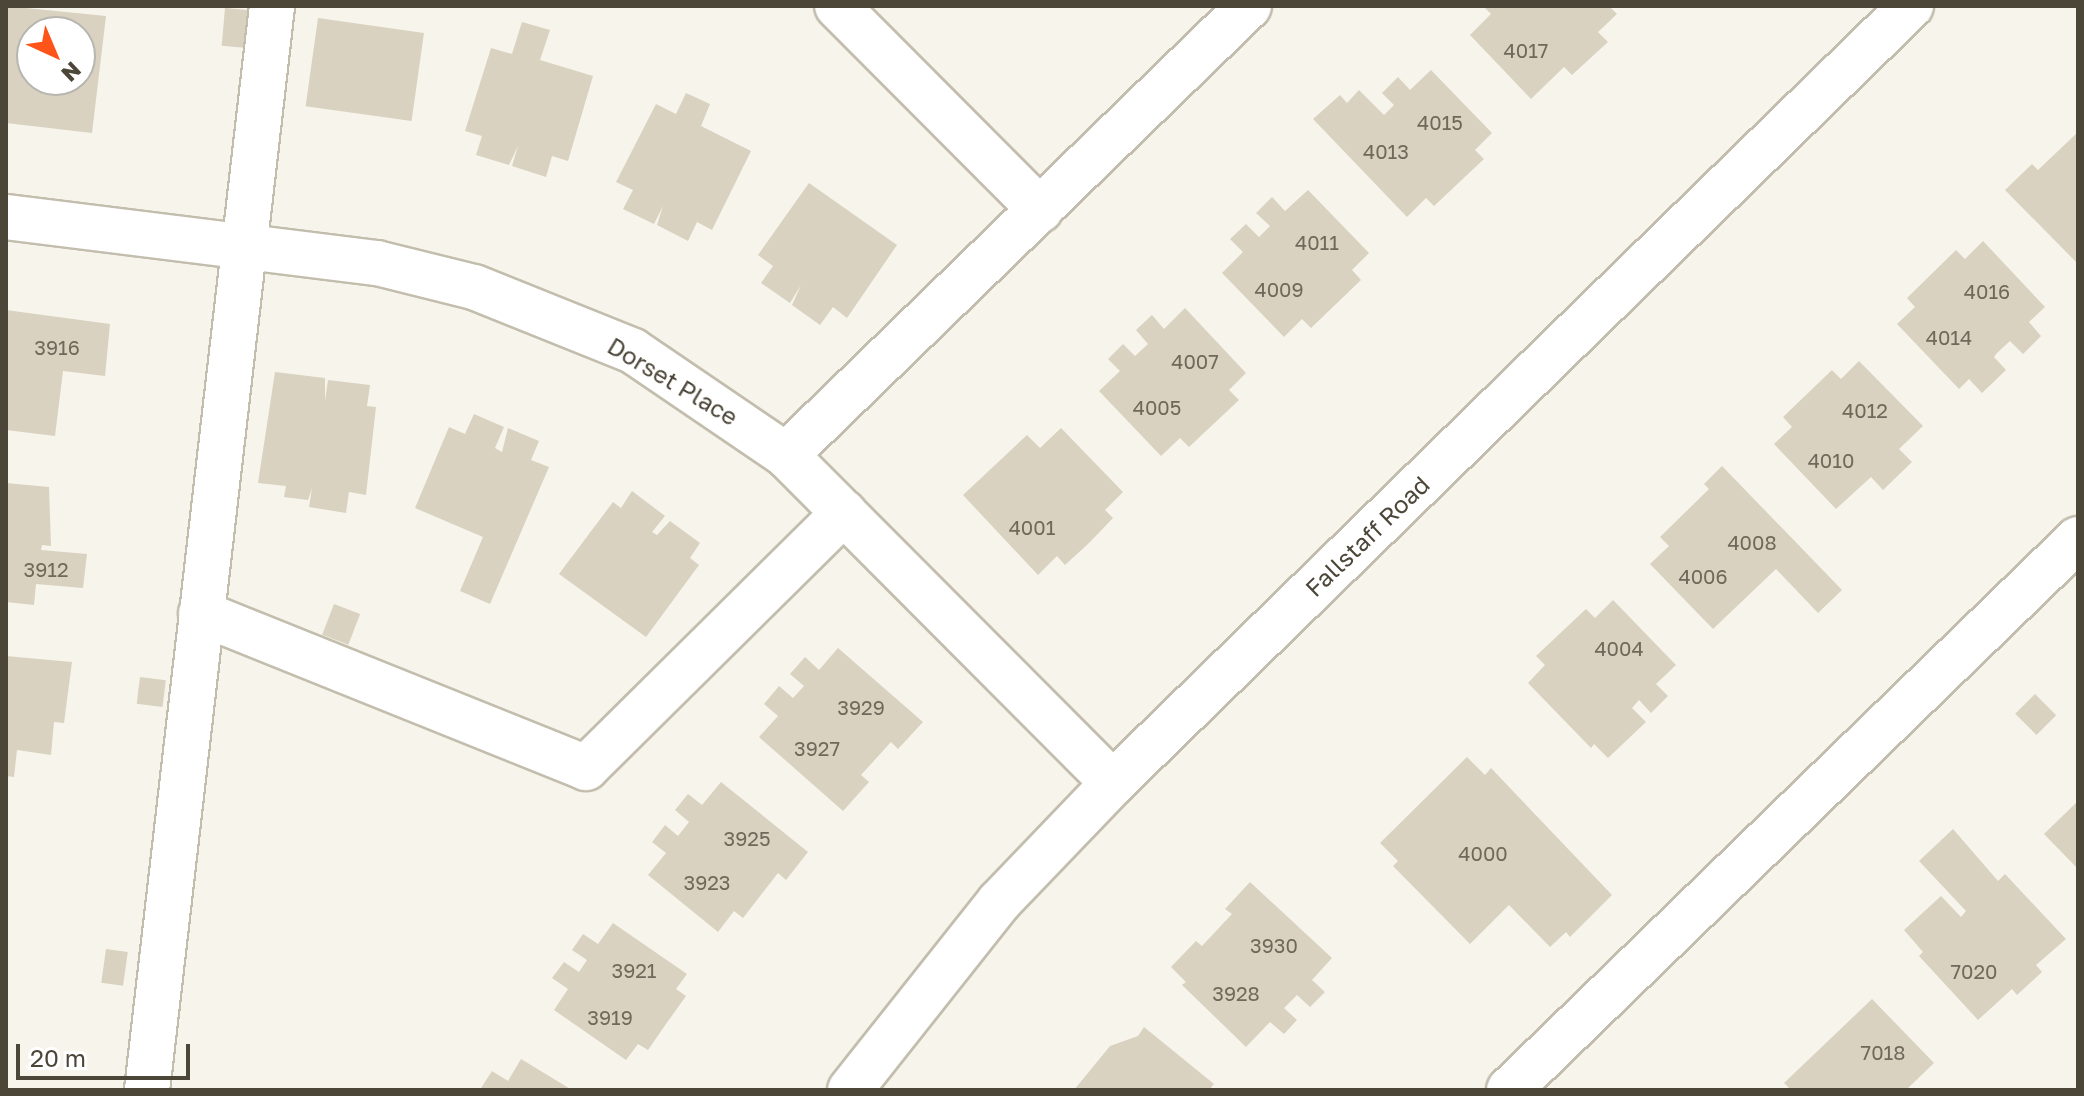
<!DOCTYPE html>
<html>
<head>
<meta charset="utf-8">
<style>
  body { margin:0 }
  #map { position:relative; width:2084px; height:1096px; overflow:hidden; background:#f6f4eb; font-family:"Golos Text",sans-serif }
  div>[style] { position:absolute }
  .building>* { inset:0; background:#d9d2c0; transform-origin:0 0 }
  .roads { filter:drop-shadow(2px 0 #c3bdad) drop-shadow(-2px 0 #c3bdad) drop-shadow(0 2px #c3bdad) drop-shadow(0 -2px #c3bdad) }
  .minor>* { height:44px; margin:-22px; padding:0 22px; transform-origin:22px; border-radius:22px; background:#fff }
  span { translate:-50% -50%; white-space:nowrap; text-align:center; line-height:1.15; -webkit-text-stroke:6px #fff; paint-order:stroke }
  .number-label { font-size:20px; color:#6e695a }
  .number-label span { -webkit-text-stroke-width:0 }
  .street-label { font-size:24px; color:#4b4638 }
  .frame { position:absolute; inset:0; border:8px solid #4b4638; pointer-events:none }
  .north { position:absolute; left:16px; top:16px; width:80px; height:80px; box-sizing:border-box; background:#fff; border:2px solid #b7b5af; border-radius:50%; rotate:136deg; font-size:22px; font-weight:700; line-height:32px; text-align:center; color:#4b4638 }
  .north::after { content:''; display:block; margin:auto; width:28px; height:36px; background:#ff5419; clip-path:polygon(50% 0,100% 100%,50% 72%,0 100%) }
  .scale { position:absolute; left:16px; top:1044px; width:174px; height:36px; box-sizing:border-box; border:4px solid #4b4638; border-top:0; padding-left:10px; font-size:24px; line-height:28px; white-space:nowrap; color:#4b4638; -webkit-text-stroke:6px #fff; paint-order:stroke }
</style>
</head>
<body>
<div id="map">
  <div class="building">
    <i style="clip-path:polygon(evenodd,6px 6px,106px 16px,92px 133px,6px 123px,6px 6px,32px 32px,80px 32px,80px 80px,32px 80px,32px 32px)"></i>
    <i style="clip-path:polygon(1483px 6px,1609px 6px,1617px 14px,1598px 32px,1608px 42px,1572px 75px,1564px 67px,1531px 99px,1470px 35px,1491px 14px)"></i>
    <i style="left:225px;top:8px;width:23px;height:38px;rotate:5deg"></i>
    <i style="left:318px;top:18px;width:107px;height:89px;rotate:8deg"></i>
    <i style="clip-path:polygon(522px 22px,550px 30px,540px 60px,593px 76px,568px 161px,552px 156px,546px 177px,512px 166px,518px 146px,509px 165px,476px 155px,482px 136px,465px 131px,491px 48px,512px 54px)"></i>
    <i style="clip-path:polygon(1431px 70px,1492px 133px,1475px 150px,1484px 159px,1434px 206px,1426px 198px,1407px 217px,1313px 119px,1340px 95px,1347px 103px,1359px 90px,1384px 115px,1394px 105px,1382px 93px,1398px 77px,1410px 90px)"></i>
    <i style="clip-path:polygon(686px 93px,710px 104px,701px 126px,751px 151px,712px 230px,697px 222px,688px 241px,657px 225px,663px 206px,654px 224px,623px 209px,633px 190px,616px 182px,656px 104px,676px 114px)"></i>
    <i style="clip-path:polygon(2078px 132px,2078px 264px,2005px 190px,2032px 164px,2038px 170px)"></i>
    <i style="clip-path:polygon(809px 183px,897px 245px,847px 318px,833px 307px,820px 325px,792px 305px,801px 285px,790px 303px,761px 283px,773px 266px,758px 255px)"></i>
    <i style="clip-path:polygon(1308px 190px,1369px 253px,1352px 270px,1361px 280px,1311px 328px,1302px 319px,1284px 337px,1222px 273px,1243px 252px,1230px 239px,1246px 224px,1259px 237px,1270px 226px,1256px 213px,1272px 197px,1285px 211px)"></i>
    <i style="clip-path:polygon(1983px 241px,2045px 307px,2029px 322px,2041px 336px,2023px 354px,2010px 341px,1997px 353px,1994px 357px,2006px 370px,1982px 393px,1969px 379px,1959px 389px,1897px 324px,1915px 307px,1907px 298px,1956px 250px,1965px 259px)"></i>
    <i style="clip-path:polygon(1185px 308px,1246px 373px,1229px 390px,1239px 400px,1189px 447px,1180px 438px,1161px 456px,1099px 391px,1120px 371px,1108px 359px,1123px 344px,1135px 356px,1148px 344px,1136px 330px,1152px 315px,1164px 329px)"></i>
    <i style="clip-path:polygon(6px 310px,110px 324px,105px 376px,63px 371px,55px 436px,6px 430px)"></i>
    <i style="clip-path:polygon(1859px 361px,1923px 426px,1899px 449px,1912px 462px,1883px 490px,1871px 477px,1836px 509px,1774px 444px,1792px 427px,1783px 417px,1832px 370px,1841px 379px)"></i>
    <i style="clip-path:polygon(275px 372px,325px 378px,325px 401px,328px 380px,370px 385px,367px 406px,376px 407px,366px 495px,349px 492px,346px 513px,309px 507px,312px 488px,308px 500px,284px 497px,286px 486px,258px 483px)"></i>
    <i style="clip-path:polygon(474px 414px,504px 427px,495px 448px,502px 452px,508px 428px,539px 441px,531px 460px,549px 467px,490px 604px,460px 591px,483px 537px,415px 508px,449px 427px,465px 434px)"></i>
    <i style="clip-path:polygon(1061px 428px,1123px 492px,1105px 510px,1113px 518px,1089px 543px,1065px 565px,1057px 556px,1038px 575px,963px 495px,1027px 435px,1040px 448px)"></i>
    <i style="clip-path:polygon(1722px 466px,1842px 590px,1818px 613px,1776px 569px,1713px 629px,1650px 564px,1669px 546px,1660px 537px,1709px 489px,1704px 484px)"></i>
    <i style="clip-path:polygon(6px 483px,49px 487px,51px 546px,42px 545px,41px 550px,87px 554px,83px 588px,36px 584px,34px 605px,6px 602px)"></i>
    <i style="clip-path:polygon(632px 491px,665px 516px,652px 532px,657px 535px,670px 521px,700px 543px,690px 558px,699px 565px,646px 637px,559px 574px,613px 502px,621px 508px)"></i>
    <i style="clip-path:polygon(1613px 600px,1676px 665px,1656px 684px,1668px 696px,1651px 713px,1639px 700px,1632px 708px,1646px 722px,1608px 758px,1594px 744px,1591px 748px,1528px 683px,1545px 665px,1536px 656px,1586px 609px,1595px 618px)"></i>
    <i style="left:334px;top:604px;width:28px;height:33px;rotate:21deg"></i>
    <i style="clip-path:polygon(838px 648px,923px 722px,898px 749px,891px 742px,861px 775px,869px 782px,843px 811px,759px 737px,778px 716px,764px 704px,779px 686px,793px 698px,804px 686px,790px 674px,805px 657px,819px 670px)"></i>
    <i style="clip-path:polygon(6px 656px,72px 662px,64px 723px,54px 722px,51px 755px,17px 750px,14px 777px,6px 776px)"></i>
    <i style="left:140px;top:677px;width:26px;height:27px;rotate:7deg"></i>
    <i style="left:2035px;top:694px;width:30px;height:28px;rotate:45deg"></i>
    <i style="clip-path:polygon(1467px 757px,1485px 775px,1491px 768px,1612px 895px,1570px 937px,1566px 932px,1550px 947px,1509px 905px,1470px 944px,1393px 866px,1398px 861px,1380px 843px)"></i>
    <i style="clip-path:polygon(721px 782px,808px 852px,786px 880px,778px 873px,743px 918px,734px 911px,718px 932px,648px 875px,666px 853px,652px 842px,665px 825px,678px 836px,689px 822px,675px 810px,688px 794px,702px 805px)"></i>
    <i style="clip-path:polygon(2078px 801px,2078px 869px,2044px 834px)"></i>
    <i style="clip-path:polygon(1953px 829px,1998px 881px,2005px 874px,2066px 939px,2036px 965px,2042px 972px,2017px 995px,2012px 989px,1978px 1020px,1919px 956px,1923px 952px,1904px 930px,1941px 896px,1961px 917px,1966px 911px,1919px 861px)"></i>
    <i style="clip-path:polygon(1250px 882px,1332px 958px,1312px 980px,1325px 992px,1310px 1007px,1297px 995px,1284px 1008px,1297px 1020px,1284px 1034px,1270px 1022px,1246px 1047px,1182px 985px,1186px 982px,1171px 967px,1196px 941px,1202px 946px,1232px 914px,1225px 909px)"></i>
    <i style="clip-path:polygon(613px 923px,687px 974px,676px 989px,686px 996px,666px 1024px,648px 1050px,638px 1044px,626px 1060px,554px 1010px,568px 989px,552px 978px,564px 962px,579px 972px,587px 960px,572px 950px,583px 934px,598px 944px)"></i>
    <i style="left:106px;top:949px;width:22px;height:34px;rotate:8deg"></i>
    <i style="clip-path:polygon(1872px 999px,1934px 1063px,1906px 1090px,1791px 1090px,1784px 1083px)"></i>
    <i style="clip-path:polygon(1144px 1027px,1214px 1084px,1209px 1090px,1074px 1090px,1110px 1046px,1138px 1036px)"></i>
    <i style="clip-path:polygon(521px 1059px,572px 1090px,481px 1088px,492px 1071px,508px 1081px)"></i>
  </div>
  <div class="roads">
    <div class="minor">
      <i style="left:837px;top:6px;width:288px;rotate:45.1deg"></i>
      <i style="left:6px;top:217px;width:374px;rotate:7.1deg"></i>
      <i style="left:377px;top:263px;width:100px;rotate:13.9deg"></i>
      <i style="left:474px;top:287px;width:171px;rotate:21.9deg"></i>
      <i style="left:633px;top:351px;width:185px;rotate:34.2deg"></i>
      <i style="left:786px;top:455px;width:463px;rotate:45.1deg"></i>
      <i style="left:786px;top:455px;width:645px;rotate:-44.12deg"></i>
      <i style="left:201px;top:613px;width:415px;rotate:21.9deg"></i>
      <i style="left:586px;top:768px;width:363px;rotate:-44.7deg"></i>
      <i style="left:147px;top:1090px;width:1091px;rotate:-83.42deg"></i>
      <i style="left:850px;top:1090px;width:240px;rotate:-51.6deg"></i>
      <i style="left:999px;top:902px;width:165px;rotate:-46.2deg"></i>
      <i style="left:1113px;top:783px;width:1114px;rotate:-44.24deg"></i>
      <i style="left:1509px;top:1090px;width:792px;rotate:-44.08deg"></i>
    </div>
  </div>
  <div class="number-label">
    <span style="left:1526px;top:50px">4017</span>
    <span style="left:1440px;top:122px">4015</span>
    <span style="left:1386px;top:151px">4013</span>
    <span style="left:1317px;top:242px">4011</span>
    <span style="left:1279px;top:289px">4009</span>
    <span style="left:1987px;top:291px">4016</span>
    <span style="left:1949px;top:337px">4014</span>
    <span style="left:57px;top:347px">3916</span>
    <span style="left:1195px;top:361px">4007</span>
    <span style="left:1157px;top:407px">4005</span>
    <span style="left:1865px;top:410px">4012</span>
    <span style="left:1831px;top:460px">4010</span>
    <span style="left:1032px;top:527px">4001</span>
    <span style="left:1752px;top:542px">4008</span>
    <span style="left:46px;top:569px">3912</span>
    <span style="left:1703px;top:576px">4006</span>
    <span style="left:1619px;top:648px">4004</span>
    <span style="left:861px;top:707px">3929</span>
    <span style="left:817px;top:748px">3927</span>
    <span style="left:747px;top:838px">3925</span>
    <span style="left:1483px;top:853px">4000</span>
    <span style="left:707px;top:882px">3923</span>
    <span style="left:1274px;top:945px">3930</span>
    <span style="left:634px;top:970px">3921</span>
    <span style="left:1974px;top:971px">7020</span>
    <span style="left:1236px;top:993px">3928</span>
    <span style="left:610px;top:1017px">3919</span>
    <span style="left:1883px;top:1052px">7018</span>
  </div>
  <div class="street-label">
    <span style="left:673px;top:381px;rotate:31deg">Dorset Place</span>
    <span style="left:1367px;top:536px;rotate:-44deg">Fallstaff Road</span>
  </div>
  <div class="frame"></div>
  <div class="north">N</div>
  <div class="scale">20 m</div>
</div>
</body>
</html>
